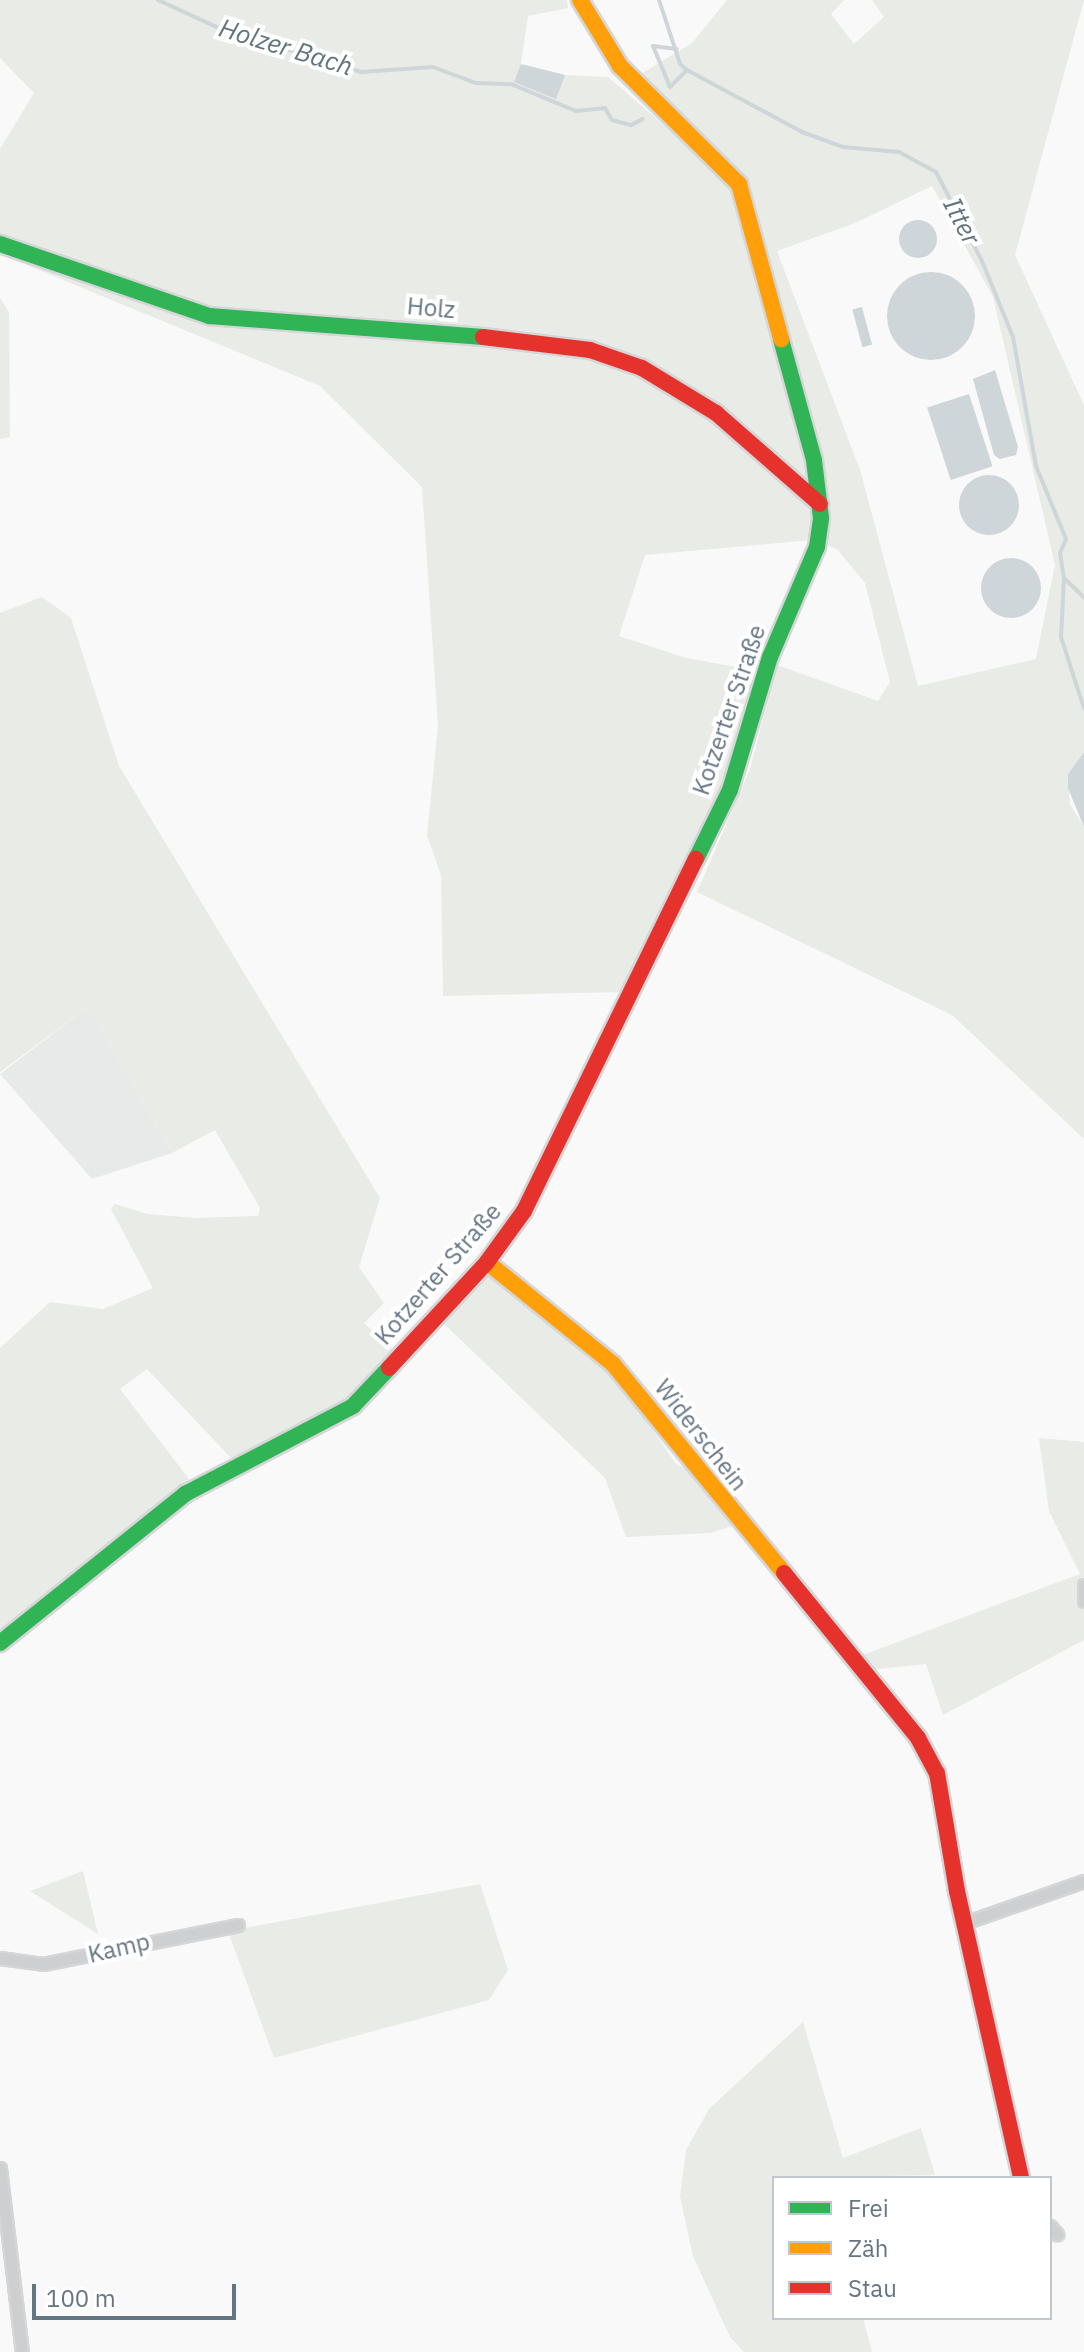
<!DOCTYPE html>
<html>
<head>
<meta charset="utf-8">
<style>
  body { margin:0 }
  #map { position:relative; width:1084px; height:2352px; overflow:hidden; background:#f9f9f9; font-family:"IBM Plex Sans",sans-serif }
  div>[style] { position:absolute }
  .built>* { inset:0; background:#e8e9e9 }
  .green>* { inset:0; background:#e8ebe6 }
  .water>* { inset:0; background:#ced6d9; transform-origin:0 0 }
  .round { border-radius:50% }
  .stream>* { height:4px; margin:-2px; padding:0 2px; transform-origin:2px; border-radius:2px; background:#ced6d9 }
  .roads { filter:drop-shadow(2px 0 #d5d6d7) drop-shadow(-2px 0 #d5d6d7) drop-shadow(0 2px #d5d6d7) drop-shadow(0 -2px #d5d6d7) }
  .street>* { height:11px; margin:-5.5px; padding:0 5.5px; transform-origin:5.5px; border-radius:5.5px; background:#cecfd0 }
  .fast>* { height:16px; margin:-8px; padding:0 8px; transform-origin:8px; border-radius:8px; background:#30b455 }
  .slow>* { height:16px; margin:-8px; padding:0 8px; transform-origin:8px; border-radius:8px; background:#ff9f0a }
  .jam>* { height:16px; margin:-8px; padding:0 8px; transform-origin:8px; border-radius:8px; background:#e5322d }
  span { translate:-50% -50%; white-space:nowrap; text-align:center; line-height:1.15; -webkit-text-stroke:8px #fff; paint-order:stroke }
  .street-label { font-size:24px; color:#657683 }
  .water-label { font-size:26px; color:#60757c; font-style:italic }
  .legend { position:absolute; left:772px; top:2176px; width:280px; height:144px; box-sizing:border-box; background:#fff; border:2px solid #c1c8cd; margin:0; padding:10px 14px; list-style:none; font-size:24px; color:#657683 }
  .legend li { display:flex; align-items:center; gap:16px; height:40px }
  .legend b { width:40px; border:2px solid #c1c8cd }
  .scale { position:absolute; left:32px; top:2284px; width:204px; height:36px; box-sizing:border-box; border:4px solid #657683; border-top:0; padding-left:10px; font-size:24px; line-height:28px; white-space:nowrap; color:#657683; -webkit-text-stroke:6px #fff; paint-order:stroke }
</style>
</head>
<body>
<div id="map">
  <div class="built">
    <i style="clip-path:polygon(88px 1007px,172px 1153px,92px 1179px,0 1074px)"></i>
  </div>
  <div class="green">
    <i style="clip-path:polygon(evenodd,0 0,567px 0,568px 8px,528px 16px,521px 64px,565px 75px,608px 77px,698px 154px,712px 142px,639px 75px,692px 43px,727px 0,844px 0,831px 14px,854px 44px,884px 17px,872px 0,1084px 0,1015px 255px,1084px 405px,1084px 752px,1068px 774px,1070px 804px,1084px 827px,1084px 1139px,952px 1015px,697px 892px,750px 769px,777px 665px,878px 701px,890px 682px,865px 583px,837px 549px,811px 540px,645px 555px,619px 636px,686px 658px,758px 671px,740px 737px,713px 806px,626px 992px,443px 996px,441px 875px,427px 836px,438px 726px,422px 487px,320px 386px,0 254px,0 149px,34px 93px,0 58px,0 0,932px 186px,993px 297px,1055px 565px,1036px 659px,918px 686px,860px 470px,777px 251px,855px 223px,932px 186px)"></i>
    <i style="clip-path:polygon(0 298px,9px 312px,10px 437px,0 439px)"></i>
    <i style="clip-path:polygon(42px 597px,71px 618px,119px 766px,380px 1198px,359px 1267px,384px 1303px,364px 1323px,395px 1351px,333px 1412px,231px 1458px,147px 1369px,120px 1389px,189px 1479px,0 1629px,0 1348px,50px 1302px,103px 1309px,153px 1288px,111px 1209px,115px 1204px,148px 1214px,196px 1218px,258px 1216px,260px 1208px,215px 1130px,172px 1153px,88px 1007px,0 1072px,0 613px)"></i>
    <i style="clip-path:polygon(483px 1273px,499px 1278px,616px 1376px,676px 1464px,686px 1468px,732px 1526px,711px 1533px,626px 1537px,605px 1478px,441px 1321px)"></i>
    <i style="clip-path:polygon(1039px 1438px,1084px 1442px,1084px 1640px,943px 1715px,926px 1664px,869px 1670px,860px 1656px,1080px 1574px,1049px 1511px)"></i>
    <i style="clip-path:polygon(83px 1871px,98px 1934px,30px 1891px)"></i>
    <i style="clip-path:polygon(480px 1884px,508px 1970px,489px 2000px,274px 2058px,228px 1931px)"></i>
    <i style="clip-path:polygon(803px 2022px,843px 2158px,921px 2128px,935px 2175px,774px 2178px,774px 2318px,863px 2318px,872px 2352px,744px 2352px,730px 2337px,693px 2256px,680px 2196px,686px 2150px,709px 2109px)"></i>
  </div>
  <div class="water">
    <i style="clip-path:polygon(521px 64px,565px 75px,556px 99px,514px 82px)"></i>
    <i class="round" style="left:899px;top:220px;width:38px;height:38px"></i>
    <i class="round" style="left:887px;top:272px;width:88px;height:88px"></i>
    <i style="left:862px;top:307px;width:39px;height:10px;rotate:75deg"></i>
    <i style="clip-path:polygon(995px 370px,1018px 447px,1016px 455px,1000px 459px,994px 455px,973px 379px)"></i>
    <i style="left:969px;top:394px;width:76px;height:44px;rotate:72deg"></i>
    <i class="round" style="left:959px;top:475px;width:60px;height:60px"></i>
    <i class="round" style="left:981px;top:558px;width:60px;height:60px"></i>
    <i style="clip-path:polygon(1084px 752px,1084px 827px,1068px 788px,1068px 774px)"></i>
  </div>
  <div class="stream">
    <i style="left:158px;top:0;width:69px;rotate:24.7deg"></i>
    <i style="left:221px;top:29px;width:146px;rotate:17.1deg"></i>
    <i style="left:361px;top:72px;width:72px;rotate:-4deg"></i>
    <i style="left:433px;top:67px;width:46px;rotate:20.4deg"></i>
    <i style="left:476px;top:83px;width:35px;rotate:2deg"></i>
    <i style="left:511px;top:84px;width:70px;rotate:22.6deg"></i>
    <i style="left:576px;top:111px;width:29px;rotate:-6deg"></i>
    <i style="left:605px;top:108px;width:14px;rotate:60deg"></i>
    <i style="left:612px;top:120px;width:20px;rotate:15deg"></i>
    <i style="left:631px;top:125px;width:13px;rotate:-27deg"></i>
    <i style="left:659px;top:0;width:67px;rotate:71.8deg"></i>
    <i style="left:680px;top:64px;width:9px;rotate:41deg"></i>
    <i style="left:687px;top:70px;width:131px;rotate:28.3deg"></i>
    <i style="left:802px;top:132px;width:44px;rotate:20.1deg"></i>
    <i style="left:843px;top:147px;width:56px;rotate:5.1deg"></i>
    <i style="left:899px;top:152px;width:42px;rotate:28.4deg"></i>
    <i style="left:936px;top:172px;width:100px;rotate:62.7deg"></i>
    <i style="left:982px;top:261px;width:82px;rotate:67.8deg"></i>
    <i style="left:1013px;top:337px;width:131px;rotate:79.9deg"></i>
    <i style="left:1036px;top:466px;width:79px;rotate:67.7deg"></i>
    <i style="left:1066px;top:539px;width:15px;rotate:113deg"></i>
    <i style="left:1060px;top:553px;width:25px;rotate:81deg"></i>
    <i style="left:1064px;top:578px;width:28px;rotate:44deg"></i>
    <i style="left:670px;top:87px;width:44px;rotate:-112.5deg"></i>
    <i style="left:653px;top:46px;width:24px;rotate:7deg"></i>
    <i style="left:670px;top:87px;width:24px;rotate:-45deg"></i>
    <i style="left:1064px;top:578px;width:59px;rotate:92.9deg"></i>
    <i style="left:1061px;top:637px;width:75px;rotate:72.1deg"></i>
  </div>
  <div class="roads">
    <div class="street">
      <i style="left:1084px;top:1585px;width:16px;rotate:90deg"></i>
      <i style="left:964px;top:1923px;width:127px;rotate:-19.3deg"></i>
      <i style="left:0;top:1958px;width:43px;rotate:7.9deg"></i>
      <i style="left:43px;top:1964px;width:199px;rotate:-11.3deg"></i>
      <i style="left:0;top:2168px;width:185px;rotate:83.2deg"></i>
      <i style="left:1050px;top:2226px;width:11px;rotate:49deg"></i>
    </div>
    <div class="fast">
      <i style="left:0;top:244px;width:221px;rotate:19deg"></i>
      <i style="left:209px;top:316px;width:275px;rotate:4.4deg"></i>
      <i style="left:696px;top:859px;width:77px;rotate:-63.8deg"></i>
      <i style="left:730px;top:790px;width:139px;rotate:-73.3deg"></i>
      <i style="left:770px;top:657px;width:120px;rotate:-66.9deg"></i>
      <i style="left:817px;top:547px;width:29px;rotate:-82deg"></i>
      <i style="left:821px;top:518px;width:58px;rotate:-96.9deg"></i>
      <i style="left:814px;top:460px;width:125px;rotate:-105.3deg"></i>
      <i style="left:0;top:1643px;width:238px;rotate:-38.8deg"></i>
      <i style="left:185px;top:1494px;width:190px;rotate:-27.6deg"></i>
      <i style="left:353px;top:1406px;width:52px;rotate:-46.5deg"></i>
    </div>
    <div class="slow">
      <i style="left:580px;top:0;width:77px;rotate:58.8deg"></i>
      <i style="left:620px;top:66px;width:168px;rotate:44.8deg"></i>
      <i style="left:739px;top:184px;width:161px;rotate:74.8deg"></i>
      <i style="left:487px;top:1262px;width:162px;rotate:39deg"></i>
      <i style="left:613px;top:1364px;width:270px;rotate:50.7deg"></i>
    </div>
    <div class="jam">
      <i style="left:483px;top:337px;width:108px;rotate:6.9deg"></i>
      <i style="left:590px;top:350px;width:55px;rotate:19.1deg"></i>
      <i style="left:642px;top:368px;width:87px;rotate:31.3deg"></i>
      <i style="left:716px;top:413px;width:138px;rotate:41.2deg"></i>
      <i style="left:389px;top:1368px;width:144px;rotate:-47.2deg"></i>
      <i style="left:487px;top:1262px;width:63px;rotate:-54deg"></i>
      <i style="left:524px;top:1211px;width:392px;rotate:-64deg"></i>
      <i style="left:784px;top:1573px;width:213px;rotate:50.9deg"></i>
      <i style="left:918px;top:1738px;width:40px;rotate:62deg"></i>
      <i style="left:937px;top:1773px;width:120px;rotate:80.4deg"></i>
      <i style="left:957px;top:1891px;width:294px;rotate:77.4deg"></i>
    </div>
  </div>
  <div class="street-label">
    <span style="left:431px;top:308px;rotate:5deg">Holz</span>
    <span style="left:729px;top:710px;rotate:-71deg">Kotzerter Straße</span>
    <span style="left:438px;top:1274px;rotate:-49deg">Kotzerter Straße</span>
    <span style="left:701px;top:1435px;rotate:52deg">Widerschein</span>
    <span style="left:119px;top:1948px;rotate:-13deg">Kamp</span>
  </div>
  <div class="water-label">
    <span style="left:286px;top:47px;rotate:17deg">Holzer Bach</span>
    <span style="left:962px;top:221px;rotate:62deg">Itter</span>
  </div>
  <ul class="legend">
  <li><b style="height:10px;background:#30b455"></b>Frei</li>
  <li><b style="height:10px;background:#ff9f0a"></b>Zäh</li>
  <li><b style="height:10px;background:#e5322d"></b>Stau</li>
  </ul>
  <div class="scale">100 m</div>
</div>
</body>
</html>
